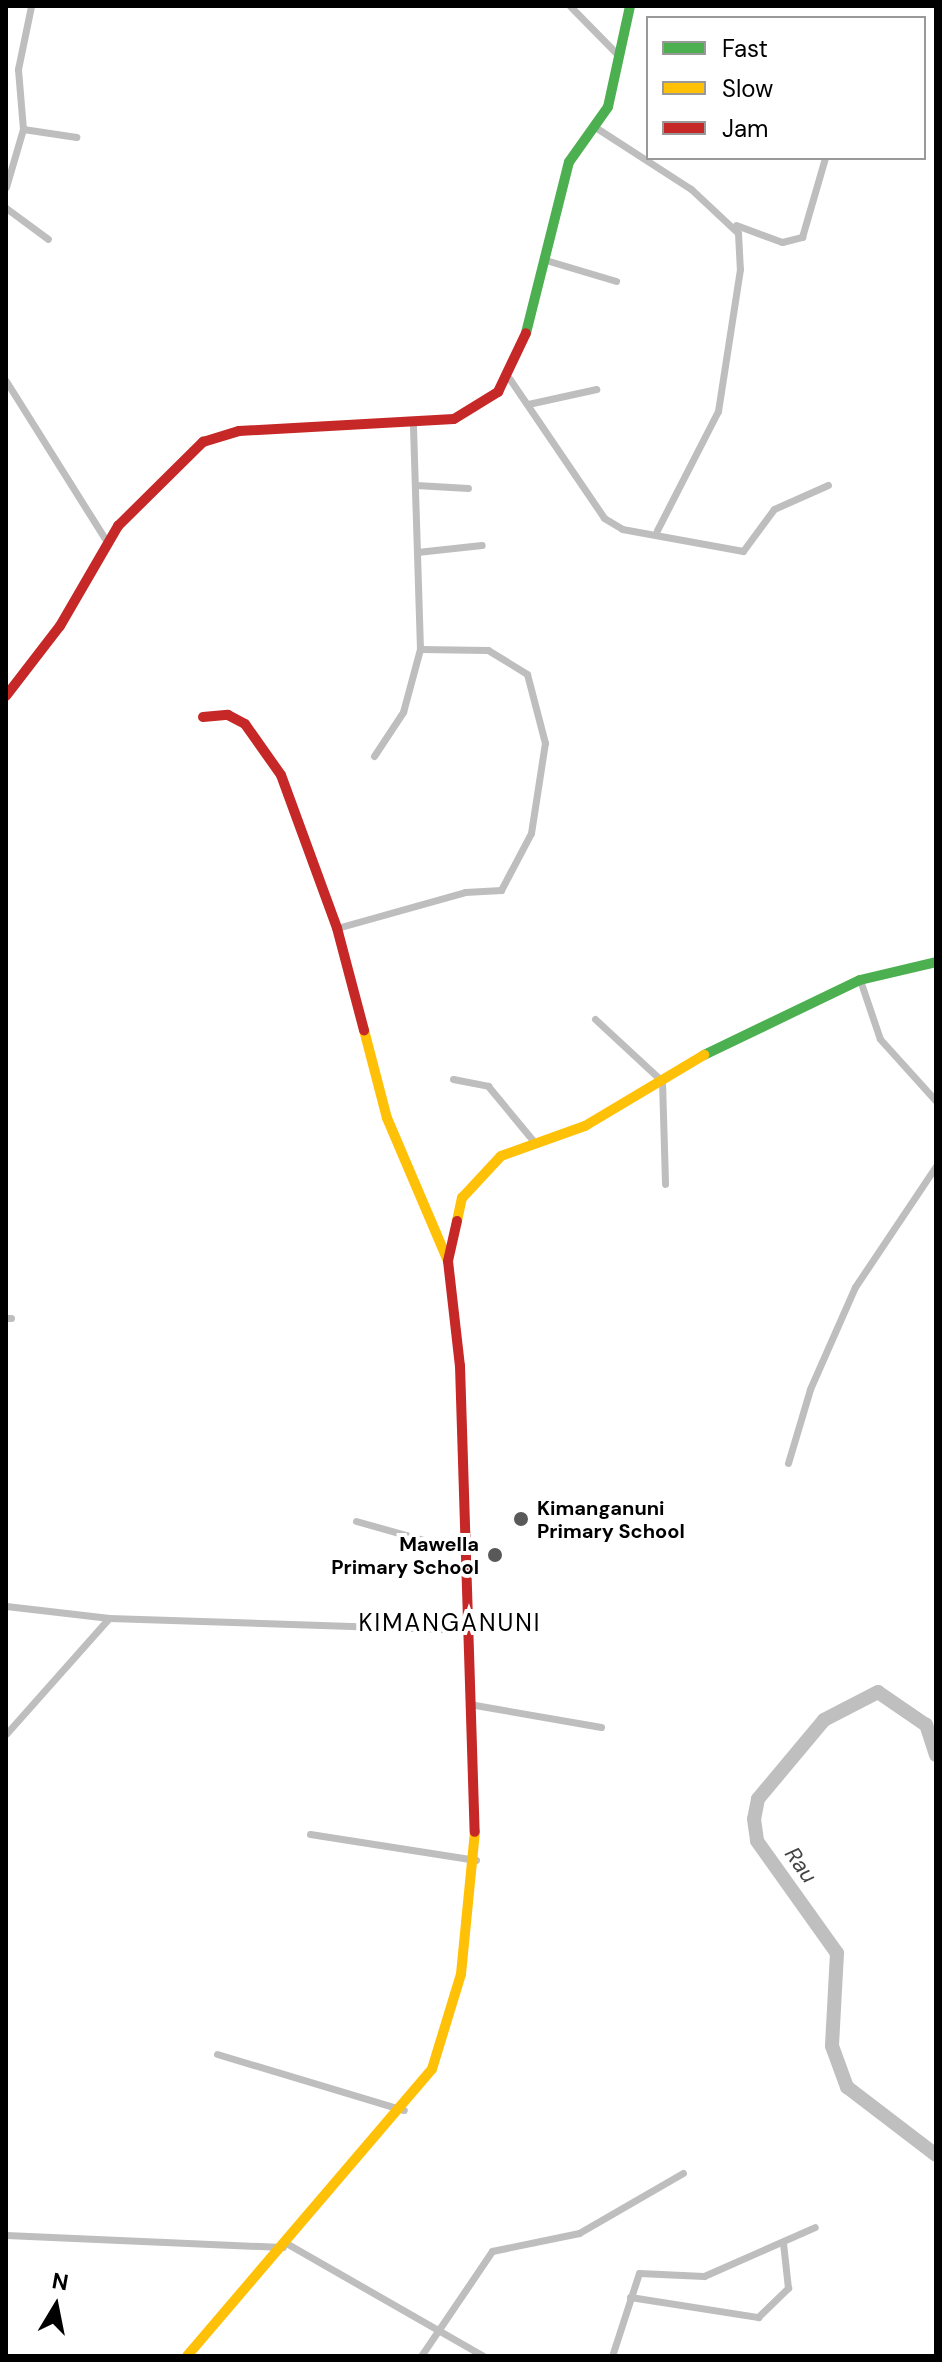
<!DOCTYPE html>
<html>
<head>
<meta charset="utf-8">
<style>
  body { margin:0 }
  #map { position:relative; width:942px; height:2362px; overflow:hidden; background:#fff; font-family:"DM Sans",sans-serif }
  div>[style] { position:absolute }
  .river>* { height:14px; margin:-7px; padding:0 7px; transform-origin:7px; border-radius:7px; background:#bfbfbf }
  .street>* { height:7px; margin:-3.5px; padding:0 3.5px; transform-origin:3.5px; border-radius:3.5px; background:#bebebe }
  .fast>* { height:10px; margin:-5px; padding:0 5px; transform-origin:5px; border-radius:5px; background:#4caf50 }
  .slow>* { height:10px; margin:-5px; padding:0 5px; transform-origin:5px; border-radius:5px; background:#ffc107 }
  .jam>* { height:10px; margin:-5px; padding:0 5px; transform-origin:5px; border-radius:5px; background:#c62828 }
  .dots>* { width:22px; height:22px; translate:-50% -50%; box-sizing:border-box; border:4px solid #fff; border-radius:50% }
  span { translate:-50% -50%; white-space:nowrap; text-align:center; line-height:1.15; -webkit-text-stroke:8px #fff; paint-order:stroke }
  .poi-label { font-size:20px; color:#000; font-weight:700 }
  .left { translate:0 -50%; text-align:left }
  .right { translate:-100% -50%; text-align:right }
  .water-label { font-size:22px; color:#444; font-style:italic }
  .quarter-label { font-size:24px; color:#000; letter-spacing:2px }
  .frame { position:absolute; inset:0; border:8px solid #000; pointer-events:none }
  .legend { position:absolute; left:646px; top:16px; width:280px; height:144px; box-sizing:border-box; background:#fff; border:2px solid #999; margin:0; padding:10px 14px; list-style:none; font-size:24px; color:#000 }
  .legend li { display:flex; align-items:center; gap:16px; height:40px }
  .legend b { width:40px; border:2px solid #999 }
  .north { position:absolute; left:16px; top:2266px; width:80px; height:80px; -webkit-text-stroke:6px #fff; paint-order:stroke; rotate:10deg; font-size:22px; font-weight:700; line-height:32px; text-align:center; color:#000 }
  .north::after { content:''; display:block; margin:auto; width:28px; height:36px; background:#000; clip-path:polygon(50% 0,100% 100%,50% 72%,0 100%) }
</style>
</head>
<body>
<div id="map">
  <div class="river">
    <i style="left:936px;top:1755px;width:32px;rotate:-108deg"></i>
    <i style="left:926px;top:1725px;width:58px;rotate:-145.5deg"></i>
    <i style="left:878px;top:1692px;width:61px;rotate:152.6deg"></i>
    <i style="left:824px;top:1720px;width:103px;rotate:129.9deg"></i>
    <i style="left:758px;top:1799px;width:20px;rotate:101deg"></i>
    <i style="left:754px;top:1819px;width:22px;rotate:82deg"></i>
    <i style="left:757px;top:1841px;width:138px;rotate:54.5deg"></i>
    <i style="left:837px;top:1953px;width:93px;rotate:93.1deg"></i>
    <i style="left:832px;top:2046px;width:44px;rotate:69.9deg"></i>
    <i style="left:847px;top:2087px;width:112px;rotate:37.4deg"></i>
  </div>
  <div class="street">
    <i style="left:570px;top:6px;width:69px;rotate:45.6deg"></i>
    <i style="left:595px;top:127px;width:114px;rotate:32.9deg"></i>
    <i style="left:691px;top:189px;width:64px;rotate:43.1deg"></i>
    <i style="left:738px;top:233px;width:36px;rotate:87deg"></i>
    <i style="left:740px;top:269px;width:144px;rotate:98.8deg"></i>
    <i style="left:718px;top:411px;width:134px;rotate:117.1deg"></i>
    <i style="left:23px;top:129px;width:54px;rotate:8.6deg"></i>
    <i style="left:6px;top:187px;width:60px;rotate:-73.7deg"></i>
    <i style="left:23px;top:129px;width:60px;rotate:-94.8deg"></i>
    <i style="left:18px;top:69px;width:64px;rotate:-78.3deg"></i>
    <i style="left:6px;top:208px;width:52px;rotate:36.4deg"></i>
    <i style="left:736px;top:225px;width:49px;rotate:20.3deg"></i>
    <i style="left:782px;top:242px;width:21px;rotate:-14deg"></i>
    <i style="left:802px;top:237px;width:82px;rotate:-73.8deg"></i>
    <i style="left:549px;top:261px;width:70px;rotate:16.6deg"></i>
    <i style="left:509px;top:378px;width:169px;rotate:55.8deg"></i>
    <i style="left:604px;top:518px;width:21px;rotate:31deg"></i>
    <i style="left:622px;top:529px;width:123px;rotate:10.3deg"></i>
    <i style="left:743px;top:551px;width:52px;rotate:-53.6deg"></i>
    <i style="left:774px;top:509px;width:59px;rotate:-24deg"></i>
    <i style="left:6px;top:381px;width:190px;rotate:57.9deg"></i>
    <i style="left:528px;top:404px;width:70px;rotate:-12.4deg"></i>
    <i style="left:416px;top:485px;width:52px;rotate:3.3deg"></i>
    <i style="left:417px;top:552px;width:65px;rotate:-6.1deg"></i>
    <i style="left:374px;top:756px;width:53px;rotate:-56.6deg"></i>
    <i style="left:403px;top:712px;width:65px;rotate:-74.9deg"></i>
    <i style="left:420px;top:649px;width:226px;rotate:-91.8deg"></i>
    <i style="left:337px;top:928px;width:133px;rotate:-15.7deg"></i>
    <i style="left:465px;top:892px;width:36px;rotate:-3deg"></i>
    <i style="left:501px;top:890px;width:64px;rotate:-62.2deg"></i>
    <i style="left:531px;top:833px;width:91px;rotate:-81.2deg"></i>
    <i style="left:545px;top:743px;width:71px;rotate:-104.6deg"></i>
    <i style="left:527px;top:674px;width:46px;rotate:-148.4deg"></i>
    <i style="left:488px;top:650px;width:68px;rotate:-179.2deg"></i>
    <i style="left:860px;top:980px;width:62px;rotate:71.3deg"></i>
    <i style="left:880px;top:1039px;width:84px;rotate:47.9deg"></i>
    <i style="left:595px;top:1019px;width:91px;rotate:42.8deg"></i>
    <i style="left:662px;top:1081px;width:103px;rotate:88.3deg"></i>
    <i style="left:453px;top:1079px;width:36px;rotate:11deg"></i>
    <i style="left:488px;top:1086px;width:74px;rotate:50.5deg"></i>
    <i style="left:6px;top:1318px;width:5px"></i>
    <i style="left:788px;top:1463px;width:77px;rotate:-73.4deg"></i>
    <i style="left:810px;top:1389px;width:111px;rotate:-66.2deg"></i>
    <i style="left:855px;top:1287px;width:146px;rotate:-56.2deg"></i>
    <i style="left:356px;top:1521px;width:111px;rotate:15.7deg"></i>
    <i style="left:6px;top:1606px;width:104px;rotate:6.6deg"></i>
    <i style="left:469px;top:1704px;width:134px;rotate:9.9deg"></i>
    <i style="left:6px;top:1734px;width:155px;rotate:-48.4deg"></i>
    <i style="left:109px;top:1618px;width:355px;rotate:1.9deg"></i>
    <i style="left:310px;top:1834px;width:168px;rotate:8.9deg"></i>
    <i style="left:217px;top:2054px;width:195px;rotate:16.7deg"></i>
    <i style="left:6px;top:2235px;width:277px;rotate:2.5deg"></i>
    <i style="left:286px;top:2243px;width:227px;rotate:29.8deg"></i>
    <i style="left:630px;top:2297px;width:130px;rotate:8.9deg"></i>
    <i style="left:758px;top:2317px;width:42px;rotate:-44deg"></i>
    <i style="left:788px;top:2288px;width:45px;rotate:-96.3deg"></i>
    <i style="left:421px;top:2356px;width:127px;rotate:-55.9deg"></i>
    <i style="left:492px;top:2251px;width:89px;rotate:-11.7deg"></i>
    <i style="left:579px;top:2233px;width:120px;rotate:-30deg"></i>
    <i style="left:612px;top:2356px;width:87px;rotate:-72deg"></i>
    <i style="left:639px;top:2273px;width:65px;rotate:2.6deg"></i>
    <i style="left:704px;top:2276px;width:121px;rotate:-23.8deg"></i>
  </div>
  <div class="fast">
    <i style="left:526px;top:333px;width:176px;rotate:-75.9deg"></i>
    <i style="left:569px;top:162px;width:67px;rotate:-54.7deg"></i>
    <i style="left:608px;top:107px;width:103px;rotate:-77.7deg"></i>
    <i style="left:704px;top:1055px;width:173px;rotate:-25.7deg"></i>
    <i style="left:860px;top:980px;width:78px;rotate:-13.3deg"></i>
  </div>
  <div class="slow">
    <i style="left:364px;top:1030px;width:91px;rotate:75.4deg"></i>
    <i style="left:387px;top:1118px;width:153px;rotate:66.9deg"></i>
    <i style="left:457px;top:1221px;width:24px;rotate:-78deg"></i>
    <i style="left:462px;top:1198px;width:57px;rotate:-47.1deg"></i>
    <i style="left:501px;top:1156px;width:89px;rotate:-19.7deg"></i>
    <i style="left:585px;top:1126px;width:139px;rotate:-30.8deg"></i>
    <i style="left:187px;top:2356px;width:377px;rotate:-49.5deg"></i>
    <i style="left:432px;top:2069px;width:99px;rotate:-73deg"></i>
    <i style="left:461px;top:1974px;width:143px;rotate:-84.4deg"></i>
  </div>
  <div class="jam">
    <i style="left:6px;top:696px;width:88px;rotate:-52.4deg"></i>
    <i style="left:60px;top:626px;width:116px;rotate:-59.9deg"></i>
    <i style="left:118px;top:526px;width:120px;rotate:-44.7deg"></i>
    <i style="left:203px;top:442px;width:38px;rotate:-17deg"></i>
    <i style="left:239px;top:431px;width:215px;rotate:-3.2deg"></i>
    <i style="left:454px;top:419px;width:52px;rotate:-31.5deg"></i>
    <i style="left:498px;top:392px;width:65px;rotate:-64.6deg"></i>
    <i style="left:203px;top:717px;width:25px;rotate:-5deg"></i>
    <i style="left:228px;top:715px;width:19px;rotate:28deg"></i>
    <i style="left:245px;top:724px;width:62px;rotate:54.8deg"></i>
    <i style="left:281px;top:775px;width:163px;rotate:69.9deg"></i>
    <i style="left:337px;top:928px;width:106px;rotate:75.2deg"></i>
    <i style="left:457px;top:1221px;width:41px;rotate:102.7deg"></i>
    <i style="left:448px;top:1261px;width:106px;rotate:83.5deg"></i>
    <i style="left:460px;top:1366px;width:466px;rotate:88.2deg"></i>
  </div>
  <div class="dots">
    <i style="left:521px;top:1519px;background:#595959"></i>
    <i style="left:495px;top:1555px;background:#595959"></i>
  </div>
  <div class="poi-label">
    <span class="left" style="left:537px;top:1520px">Kimanganuni<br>Primary School</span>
    <span class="right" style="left:479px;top:1556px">Mawella<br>Primary School</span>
  </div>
  <div class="water-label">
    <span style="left:801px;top:1865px;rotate:55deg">Rau</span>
  </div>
  <div class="quarter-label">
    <span style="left:450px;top:1623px">KIMANGANUNI</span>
  </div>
  <div class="frame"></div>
  <ul class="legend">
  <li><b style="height:10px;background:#4caf50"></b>Fast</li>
  <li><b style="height:10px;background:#ffc107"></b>Slow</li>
  <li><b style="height:10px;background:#c62828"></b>Jam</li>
  </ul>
  <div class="north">N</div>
</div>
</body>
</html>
